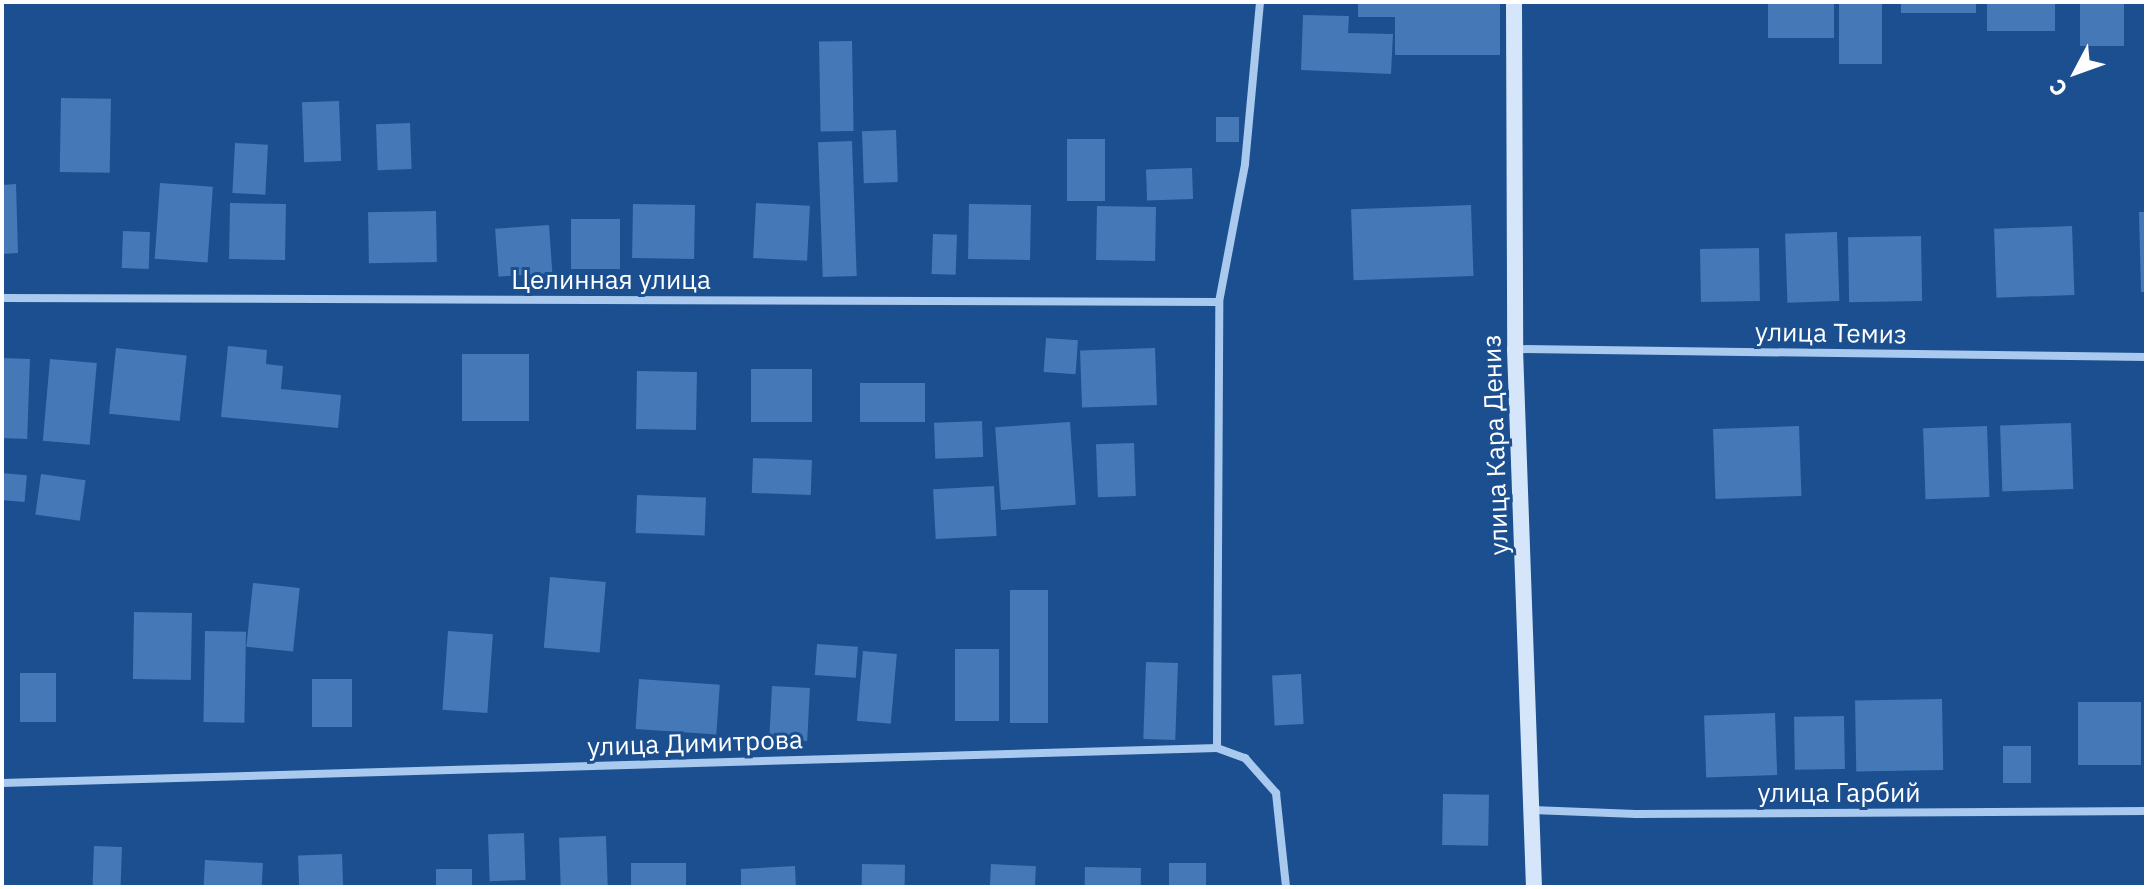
<!DOCTYPE html>
<html>
<head>
<meta charset="utf-8">
<style>
  body { margin:0 }
  #map { position:relative; width:2148px; height:889px; overflow:hidden; background:#1b4f8f; font-family:"IBM Plex Sans",sans-serif }
  div>[style] { position:absolute }
  .building>* { inset:0; background:#4478b7; transform-origin:0 0 }
  .minor>* { height:8px; margin:-4px; padding:0 4px; transform-origin:4px; border-radius:4px; background:#a9c9ee }
  .secondary>* { height:16px; margin:-8px; padding:0 8px; transform-origin:8px; border-radius:8px; background:#d6e6fa }
  span { translate:-50% -50%; white-space:nowrap; text-align:center; line-height:1.15; -webkit-text-stroke:6px #1b4f8f; paint-order:stroke }
  .street-label { font-size:26px; color:#fff }
  .frame { position:absolute; inset:0; border:4px solid #fff; pointer-events:none }
  .north { position:absolute; left:2036px; top:32px; width:80px; height:80px; -webkit-text-stroke:6px #1b4f8f; paint-order:stroke; rotate:229deg; font-size:22px; font-weight:700; line-height:32px; text-align:center; color:#fff }
  .north::after { content:''; display:block; margin:auto; width:28px; height:36px; background:#fff; clip-path:polygon(50% 0,100% 100%,50% 72%,0 100%) }
</style>
</head>
<body>
<div id="map">
  <div class="building">
    <i style="clip-path:polygon(1358px 2px,1500px 3px,1500px 55px,1395px 55px,1395px 17px,1358px 17px)"></i>
    <i style="left:1768px;top:2px;width:66px;height:36px"></i>
    <i style="left:1839px;top:2px;width:43px;height:62px"></i>
    <i style="left:1901px;top:2px;width:75px;height:11px"></i>
    <i style="left:1987px;top:2px;width:68px;height:29px"></i>
    <i style="left:2080px;top:2px;width:44px;height:44px"></i>
    <i style="clip-path:polygon(1303px 15px,1349px 16px,1348px 33px,1393px 34px,1391px 74px,1301px 70px)"></i>
    <i style="left:852px;top:41px;width:90px;height:33px;rotate:89deg"></i>
    <i style="left:61px;top:98px;width:50px;height:74px;rotate:1deg"></i>
    <i style="left:339px;top:101px;width:60px;height:37px;rotate:88deg"></i>
    <i style="left:1216px;top:117px;width:23px;height:25px"></i>
    <i style="left:410px;top:123px;width:46px;height:34px;rotate:88deg"></i>
    <i style="left:896px;top:130px;width:52px;height:34px;rotate:88deg"></i>
    <i style="left:1067px;top:139px;width:38px;height:62px"></i>
    <i style="left:852px;top:141px;width:135px;height:34px;rotate:88deg"></i>
    <i style="left:235px;top:143px;width:33px;height:50px;rotate:3deg"></i>
    <i style="left:1192px;top:168px;width:31px;height:46px;rotate:88deg"></i>
    <i style="left:160px;top:183px;width:53px;height:76px;rotate:4deg"></i>
    <i style="clip-path:polygon(16px 184px,18px 253px,2px 254px,2px 185px)"></i>
    <i style="left:230px;top:203px;width:56px;height:56px;rotate:1deg"></i>
    <i style="left:756px;top:203px;width:54px;height:55px;rotate:3deg"></i>
    <i style="left:633px;top:204px;width:62px;height:54px;rotate:1deg"></i>
    <i style="left:969px;top:204px;width:62px;height:55px;rotate:1deg"></i>
    <i style="left:1471px;top:205px;width:71px;height:120px;rotate:88deg"></i>
    <i style="left:1097px;top:206px;width:59px;height:54px;rotate:1deg"></i>
    <i style="left:436px;top:211px;width:51px;height:68px;rotate:89deg"></i>
    <i style="clip-path:polygon(2139px 212px,2146px 212px,2146px 292px,2141px 292px)"></i>
    <i style="left:571px;top:219px;width:49px;height:50px"></i>
    <i style="left:549px;top:225px;width:48px;height:54px;rotate:86deg"></i>
    <i style="left:2072px;top:226px;width:69px;height:78px;rotate:88deg"></i>
    <i style="left:123px;top:231px;width:27px;height:37px;rotate:2deg"></i>
    <i style="left:1837px;top:232px;width:69px;height:52px;rotate:88deg"></i>
    <i style="left:933px;top:234px;width:24px;height:40px;rotate:2deg"></i>
    <i style="left:1921px;top:236px;width:65px;height:73px;rotate:89deg"></i>
    <i style="left:1759px;top:248px;width:53px;height:59px;rotate:89deg"></i>
    <i style="left:1046px;top:338px;width:32px;height:34px;rotate:4deg"></i>
    <i style="clip-path:polygon(228px 346px,267px 350px,266px 364px,283px 366px,281px 389px,341px 395px,338px 428px,221px 417px)"></i>
    <i style="left:116px;top:348px;width:71px;height:66px;rotate:6deg"></i>
    <i style="left:1155px;top:348px;width:57px;height:75px;rotate:88deg"></i>
    <i style="left:462px;top:354px;width:67px;height:67px"></i>
    <i style="left:2px;top:358px;width:28px;height:80px;rotate:2deg"></i>
    <i style="left:50px;top:359px;width:47px;height:82px;rotate:5deg"></i>
    <i style="left:812px;top:369px;width:53px;height:61px;rotate:90deg"></i>
    <i style="left:637px;top:371px;width:60px;height:58px;rotate:1deg"></i>
    <i style="left:860px;top:383px;width:65px;height:39px"></i>
    <i style="left:982px;top:421px;width:36px;height:48px;rotate:88deg"></i>
    <i style="left:1070px;top:422px;width:83px;height:75px;rotate:86deg"></i>
    <i style="left:2071px;top:423px;width:66px;height:71px;rotate:88deg"></i>
    <i style="left:1799px;top:426px;width:70px;height:86px;rotate:88deg"></i>
    <i style="left:1987px;top:426px;width:71px;height:64px;rotate:88deg"></i>
    <i style="left:1134px;top:443px;width:53px;height:38px;rotate:88deg"></i>
    <i style="left:753px;top:458px;width:59px;height:35px;rotate:2deg"></i>
    <i style="left:2px;top:473px;width:25px;height:27px;rotate:5deg"></i>
    <i style="left:41px;top:474px;width:45px;height:41px;rotate:8deg"></i>
    <i style="left:994px;top:486px;width:50px;height:61px;rotate:87deg"></i>
    <i style="left:637px;top:495px;width:69px;height:38px;rotate:2deg"></i>
    <i style="left:550px;top:577px;width:56px;height:71px;rotate:5deg"></i>
    <i style="left:253px;top:583px;width:47px;height:64px;rotate:6deg"></i>
    <i style="left:1048px;top:590px;width:133px;height:38px;rotate:90deg"></i>
    <i style="left:134px;top:612px;width:58px;height:67px;rotate:1deg"></i>
    <i style="left:205px;top:631px;width:41px;height:91px;rotate:1deg"></i>
    <i style="left:448px;top:631px;width:45px;height:79px;rotate:4deg"></i>
    <i style="left:817px;top:644px;width:41px;height:31px;rotate:4deg"></i>
    <i style="left:955px;top:649px;width:44px;height:72px"></i>
    <i style="left:863px;top:651px;width:34px;height:70px;rotate:5deg"></i>
    <i style="left:1146px;top:662px;width:32px;height:77px;rotate:2deg"></i>
    <i style="left:20px;top:673px;width:36px;height:49px"></i>
    <i style="left:1301px;top:674px;width:50px;height:29px;rotate:87deg"></i>
    <i style="left:312px;top:679px;width:40px;height:48px"></i>
    <i style="left:639px;top:679px;width:81px;height:50px;rotate:4deg"></i>
    <i style="left:772px;top:686px;width:38px;height:53px;rotate:3deg"></i>
    <i style="left:1942px;top:699px;width:71px;height:87px;rotate:89deg"></i>
    <i style="left:2078px;top:702px;width:63px;height:63px"></i>
    <i style="left:1775px;top:713px;width:62px;height:71px;rotate:88deg"></i>
    <i style="left:1844px;top:716px;width:53px;height:50px;rotate:89deg"></i>
    <i style="left:2003px;top:746px;width:28px;height:37px"></i>
    <i style="left:1443px;top:794px;width:46px;height:51px;rotate:1deg"></i>
    <i style="left:524px;top:833px;width:47px;height:36px;rotate:88deg"></i>
    <i style="left:606px;top:836px;width:51px;height:47px;rotate:88deg"></i>
    <i style="left:94px;top:846px;width:28px;height:41px;rotate:2deg"></i>
    <i style="left:342px;top:854px;width:33px;height:44px;rotate:88deg"></i>
    <i style="left:205px;top:860px;width:58px;height:27px;rotate:3deg"></i>
    <i style="left:686px;top:863px;width:24px;height:55px;rotate:90deg"></i>
    <i style="left:1169px;top:863px;width:37px;height:24px"></i>
    <i style="left:862px;top:864px;width:43px;height:23px;rotate:1deg"></i>
    <i style="left:991px;top:864px;width:45px;height:23px;rotate:3deg"></i>
    <i style="clip-path:polygon(795px 866px,796px 887px,741px 887px,741px 869px)"></i>
    <i style="left:1085px;top:867px;width:56px;height:20px;rotate:1deg"></i>
    <i style="left:472px;top:869px;width:18px;height:36px;rotate:90deg"></i>
  </div>
  <div class="minor">
    <i style="left:2px;top:298px;width:1217px;rotate:0.19deg"></i>
    <i style="left:1515px;top:349px;width:631px;rotate:0.73deg"></i>
    <i style="left:1217px;top:748px;width:446px;rotate:-89.7deg"></i>
    <i style="left:1219px;top:302px;width:140px;rotate:-79.3deg"></i>
    <i style="left:1245px;top:164px;width:163px;rotate:-84.7deg"></i>
    <i style="left:2px;top:783px;width:1216px;rotate:-1.65deg"></i>
    <i style="left:1217px;top:748px;width:30px;rotate:20deg"></i>
    <i style="left:1245px;top:758px;width:47px;rotate:48.5deg"></i>
    <i style="left:1276px;top:793px;width:95px;rotate:83.9deg"></i>
    <i style="left:1532px;top:810px;width:104px;rotate:2.2deg"></i>
    <i style="left:1636px;top:814px;width:510px;rotate:-0.34deg"></i>
  </div>
  <div class="secondary">
    <i style="left:1514px;top:2px;width:347px;rotate:89.8deg"></i>
    <i style="left:1515px;top:349px;width:538px;rotate:87.98deg"></i>
  </div>
  <div class="street-label">
    <span style="left:611px;top:280px">Целинная улица</span>
    <span style="left:1831px;top:333px;rotate:1deg">улица Темиз</span>
    <span style="left:1495px;top:445px;rotate:-92deg">улица Кара Дениз</span>
    <span style="left:695px;top:743px;rotate:-2deg">улица Димитрова</span>
    <span style="left:1839px;top:793px">улица Гарбий</span>
  </div>
  <div class="frame"></div>
  <div class="north">С</div>
</div>
</body>
</html>
